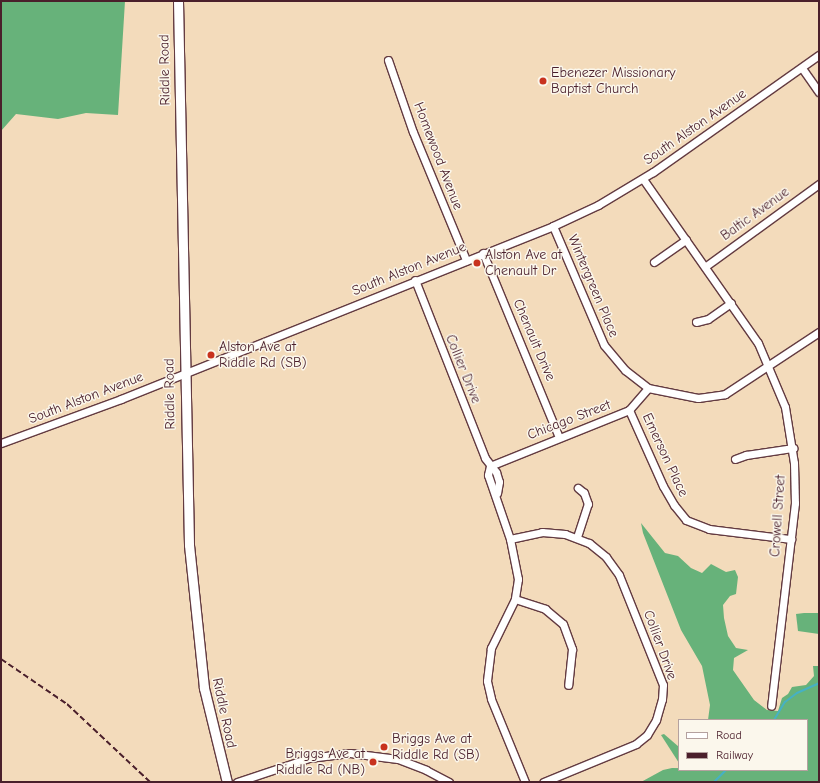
<!DOCTYPE html>
<html>
<head>
<meta charset="utf-8">
<style>
  body { margin:0 }
  #map { position:relative; width:820px; height:783px; overflow:hidden; background:#f3dbbb; font-family:"Comic Neue",sans-serif }
  div>[style] { position:absolute }
  .forest>* { inset:0; background:#67b27a }
  .stream>* { height:2px; margin:-1px; padding:0 1px; transform-origin:1px; border-radius:1px; background:#46b1c4 }
  .roads { filter:drop-shadow(1px 0 #633b41) drop-shadow(-1px 0 #633b41) drop-shadow(0 1px #633b41) drop-shadow(0 -1px #633b41) }
  .minor>* { height:7px; margin:-3.5px; padding:0 3.5px; transform-origin:3.5px; border-radius:3.5px; background:#fff }
  .major>* { height:9px; margin:-4.5px; padding:0 4.5px; transform-origin:4.5px; border-radius:4.5px; background:#fff }
  .rail>* { height:2px; margin-top:-1px; transform-origin:0; background:repeating-linear-gradient(90deg,#4a1f2b 0 6px,transparent 0 9px) }
  .dots>* { width:11px; height:11px; translate:-50% -50%; box-sizing:border-box; border:2px solid #fbf7ec; border-radius:50% }
  span { translate:-50% -50%; white-space:nowrap; text-align:center; line-height:1.15; -webkit-text-stroke:3px #fbf7ec; paint-order:stroke }
  .street-label { font-size:14px; color:#4a1f2b }
  .poi-label { font-size:14px; color:#4a1f2b }
  .left { translate:0 -50%; text-align:left }
  .right { translate:-100% -50%; text-align:right }
  .frame { position:absolute; inset:0; border:2px solid #4a1f2b; pointer-events:none }
  .legend { position:absolute; left:678px; top:719px; width:130px; height:52px; box-sizing:border-box; background:#fbf7ec; border:1px solid #b4a19f; margin:0; padding:5px 7px; list-style:none; font-size:12px; color:#4a1f2b }
  .legend li { display:flex; align-items:center; gap:8px; height:20px }
  .legend b { width:20px; border:1px solid #b4a19f }
</style>
</head>
<body>
<div id="map">
  <div class="forest">
    <i style="clip-path:polygon(1px 1px,125px 1px,118px 115px,86px 113px,58px 119px,16px 114px,1px 131px)"></i>
    <i style="clip-path:polygon(641px 523px,665px 553px,678px 556px,691px 568px,702px 573px,711px 564px,726px 572px,735px 570px,738px 577px,736px 594px,730px 596px,723px 605px,724px 618px,728px 636px,736px 648px,748px 650px,734px 658px,733px 670px,754px 700px,767px 710px,778px 711px,782px 698px,788px 694px,792px 687px,806px 685px,814px 676px,813px 666px,819px 666px,819px 782px,641px 782px,663px 770px,672px 768px,807px 770px,807px 720px,708px 720px,710px 705px,702px 666px,681px 630px,643px 533px)"></i>
    <i style="clip-path:polygon(804px 613px,819px 613px,819px 634px,798px 631px,796px 614px)"></i>
    <i style="clip-path:polygon(664px 734px,679px 747px,679px 763px,661px 735px)"></i>
  </div>
  <div class="stream">
    <i style="left:774px;top:720px;width:21px;rotate:-59deg"></i>
    <i style="left:785px;top:702px;width:15px;rotate:-37deg"></i>
    <i style="left:797px;top:693px;width:24px;rotate:-24deg"></i>
    <i style="left:714px;top:782px;width:17px;rotate:-45deg"></i>
  </div>
  <div class="roads">
    <div class="minor">
      <i style="left:388px;top:60px;width:76px;rotate:70.9deg"></i>
      <i style="left:413px;top:132px;width:139px;rotate:67.5deg"></i>
      <i style="left:802px;top:68px;width:29px;rotate:55deg"></i>
      <i style="left:643px;top:179px;width:200px;rotate:55deg"></i>
      <i style="left:758px;top:343px;width:69px;rotate:67.1deg"></i>
      <i style="left:785px;top:407px;width:57px;rotate:80.9deg"></i>
      <i style="left:794px;top:463px;width:40px;rotate:88.6deg"></i>
      <i style="left:795px;top:503px;width:204px;rotate:96.7deg"></i>
      <i style="left:553px;top:226px;width:129px;rotate:66.8deg"></i>
      <i style="left:604px;top:345px;width:33px;rotate:50deg"></i>
      <i style="left:625px;top:370px;width:29px;rotate:38deg"></i>
      <i style="left:648px;top:388px;width:51px;rotate:11.3deg"></i>
      <i style="left:698px;top:398px;width:27px;rotate:-8deg"></i>
      <i style="left:725px;top:394px;width:113px;rotate:-33.4deg"></i>
      <i style="left:483px;top:253px;width:199px;rotate:67.6deg"></i>
      <i style="left:654px;top:262px;width:39px;rotate:-35deg"></i>
      <i style="left:706px;top:266px;width:140px;rotate:-36deg"></i>
      <i style="left:415px;top:280px;width:191px;rotate:68.5deg"></i>
      <i style="left:485px;top:458px;width:18px;rotate:52deg"></i>
      <i style="left:496px;top:472px;width:10px;rotate:73deg"></i>
      <i style="left:499px;top:482px;width:11px;rotate:100deg"></i>
      <i style="left:696px;top:322px;width:12px;rotate:-14deg"></i>
      <i style="left:708px;top:319px;width:28px;rotate:-35deg"></i>
      <i style="left:629px;top:410px;width:83px;rotate:65.9deg"></i>
      <i style="left:663px;top:486px;width:22px;rotate:60deg"></i>
      <i style="left:674px;top:505px;width:19px;rotate:51deg"></i>
      <i style="left:686px;top:520px;width:25px;rotate:21deg"></i>
      <i style="left:709px;top:529px;width:83px;rotate:7deg"></i>
      <i style="left:1px;top:443px;width:128px;rotate:-20.1deg"></i>
      <i style="left:121px;top:399px;width:465px;rotate:-21.8deg"></i>
      <i style="left:553px;top:226px;width:50px;rotate:-25deg"></i>
      <i style="left:598px;top:205px;width:64px;rotate:-31deg"></i>
      <i style="left:653px;top:172px;width:203px;rotate:-35.2deg"></i>
      <i style="left:735px;top:459px;width:12px;rotate:-20deg"></i>
      <i style="left:746px;top:455px;width:48px;rotate:-8.5deg"></i>
      <i style="left:490px;top:466px;width:9px;rotate:103deg"></i>
      <i style="left:488px;top:475px;width:68px;rotate:71deg"></i>
      <i style="left:510px;top:539px;width:41px;rotate:78.7deg"></i>
      <i style="left:518px;top:579px;width:20px;rotate:99deg"></i>
      <i style="left:515px;top:599px;width:55px;rotate:116.1deg"></i>
      <i style="left:491px;top:648px;width:33px;rotate:97deg"></i>
      <i style="left:487px;top:681px;width:18px;rotate:77deg"></i>
      <i style="left:491px;top:699px;width:90px;rotate:67.7deg"></i>
      <i style="left:490px;top:466px;width:150px;rotate:-21.9deg"></i>
      <i style="left:629px;top:410px;width:29px;rotate:-49deg"></i>
      <i style="left:577px;top:537px;width:35px;rotate:-72deg"></i>
      <i style="left:588px;top:504px;width:12px;rotate:-110deg"></i>
      <i style="left:584px;top:493px;width:8px;rotate:-140deg"></i>
      <i style="left:510px;top:539px;width:33px;rotate:-12deg"></i>
      <i style="left:542px;top:532px;width:23px;rotate:5deg"></i>
      <i style="left:565px;top:534px;width:26px;rotate:21deg"></i>
      <i style="left:589px;top:543px;width:22px;rotate:39deg"></i>
      <i style="left:606px;top:557px;width:22px;rotate:54deg"></i>
      <i style="left:619px;top:575px;width:118px;rotate:68.2deg"></i>
      <i style="left:663px;top:685px;width:14px;rotate:94deg"></i>
      <i style="left:662px;top:699px;width:22px;rotate:106deg"></i>
      <i style="left:656px;top:720px;width:17px;rotate:121deg"></i>
      <i style="left:647px;top:735px;width:14px;rotate:141deg"></i>
      <i style="left:636px;top:744px;width:100px;rotate:157.6deg"></i>
      <i style="left:515px;top:599px;width:32px;rotate:18deg"></i>
      <i style="left:545px;top:609px;width:23px;rotate:40deg"></i>
      <i style="left:563px;top:624px;width:27px;rotate:70deg"></i>
      <i style="left:572px;top:649px;width:36px;rotate:96deg"></i>
      <i style="left:237px;top:782px;width:76px;rotate:-18.4deg"></i>
      <i style="left:309px;top:758px;width:41px;rotate:-7deg"></i>
      <i style="left:350px;top:753px;width:48px;rotate:7.1deg"></i>
      <i style="left:398px;top:759px;width:30px;rotate:21deg"></i>
      <i style="left:426px;top:770px;width:26px;rotate:28deg"></i>
    </div>
    <div class="major">
      <i style="left:178px;top:1px;width:544px;rotate:88.84deg"></i>
      <i style="left:189px;top:545px;width:144px;rotate:84deg"></i>
      <i style="left:204px;top:688px;width:97px;rotate:76.3deg"></i>
    </div>
  </div>
  <div class="rail">
    <i style="left:1px;top:659px;width:80px;rotate:34.3deg"></i>
    <i style="left:67px;top:704px;width:114px;rotate:43.2deg"></i>
  </div>
  <div class="dots">
    <i style="left:543px;top:81px;background:#c8321e"></i>
    <i style="left:477px;top:263px;background:#c8321e"></i>
    <i style="left:211px;top:355px;background:#c8321e"></i>
    <i style="left:384px;top:747px;background:#c8321e"></i>
    <i style="left:373px;top:762px;background:#c8321e"></i>
  </div>
  <div class="street-label">
    <span style="left:165px;top:70px;rotate:-91deg">Riddle Road</span>
    <span style="left:695px;top:127px;rotate:-35deg">South Alston Avenue</span>
    <span style="left:438px;top:156px;rotate:69deg">Homewood Avenue</span>
    <span style="left:755px;top:214px;rotate:-36deg">Baltic Avenue</span>
    <span style="left:409px;top:269px;rotate:-22deg">South Alston Avenue</span>
    <span style="left:593px;top:286px;rotate:67deg">Wintergreen Place</span>
    <span style="left:534px;top:340px;rotate:67deg">Chenault Drive</span>
    <span style="left:463px;top:369px;rotate:68deg">Collier Drive</span>
    <span style="left:170px;top:394px;rotate:-91deg">Riddle Road</span>
    <span style="left:86px;top:398px;rotate:-21deg">South Alston Avenue</span>
    <span style="left:569px;top:420px;rotate:-21deg">Chicago Street</span>
    <span style="left:665px;top:455px;rotate:65deg">Emerson Place</span>
    <span style="left:778px;top:516px;rotate:-86deg">Crowell Street</span>
    <span style="left:660px;top:645px;rotate:70deg">Collier Drive</span>
    <span style="left:224px;top:713px;rotate:78deg">Riddle Road</span>
  </div>
  <div class="poi-label">
    <span class="left" style="left:551px;top:81px">Ebenezer Missionary<br>Baptist Church</span>
    <span class="left" style="left:485px;top:263px">Alston Ave at<br>Chenault Dr</span>
    <span class="left" style="left:219px;top:355px">Alston Ave at<br>Riddle Rd (SB)</span>
    <span class="left" style="left:392px;top:747px">Briggs Ave at<br>Riddle Rd (SB)</span>
    <span class="right" style="left:365px;top:762px">Briggs Ave at<br>Riddle Rd (NB)</span>
  </div>
  <div class="frame"></div>
  <ul class="legend">
  <li><b style="height:5px;background:#fff"></b>Road</li>
  <li><b style="height:5px;background:#4a1f2b"></b>Railway</li>
  </ul>
</div>
</body>
</html>
